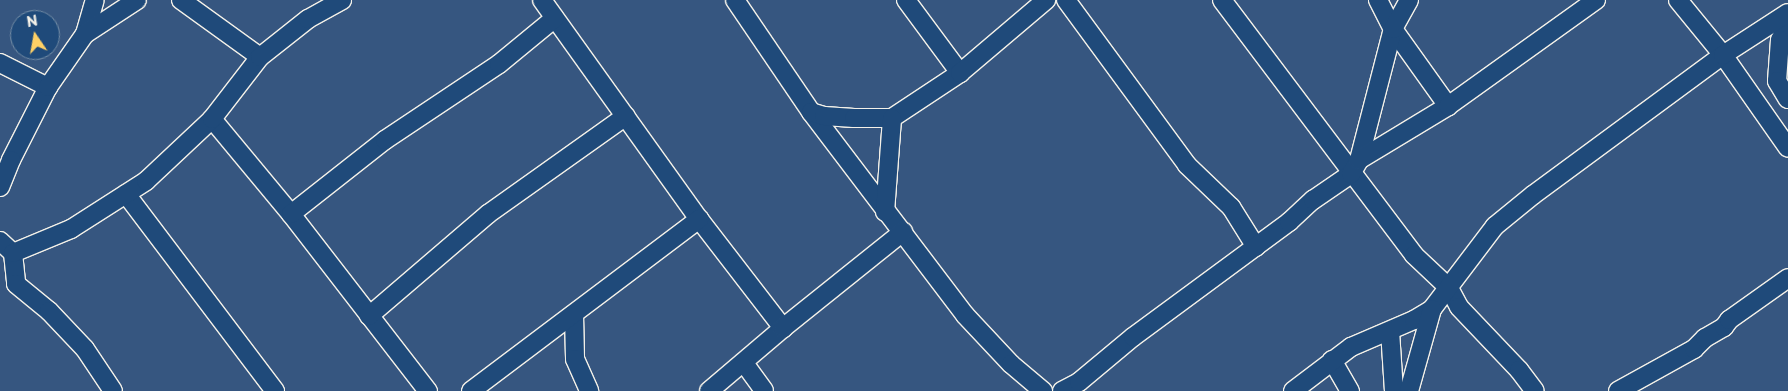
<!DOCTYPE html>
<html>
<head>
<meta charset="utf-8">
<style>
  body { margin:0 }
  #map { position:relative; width:1788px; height:391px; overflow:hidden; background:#365680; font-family:"Playpen Sans",sans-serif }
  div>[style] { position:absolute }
  .roads { filter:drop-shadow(1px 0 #f4f1e8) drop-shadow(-1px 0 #f4f1e8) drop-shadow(0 1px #f4f1e8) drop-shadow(0 -1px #f4f1e8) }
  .street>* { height:18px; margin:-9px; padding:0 9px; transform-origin:9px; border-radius:9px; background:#1f4a7a }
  span { translate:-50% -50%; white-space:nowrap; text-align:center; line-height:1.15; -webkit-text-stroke:5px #1f4a7a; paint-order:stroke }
  .north { position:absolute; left:10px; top:10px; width:50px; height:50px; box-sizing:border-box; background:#1f4a7a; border:1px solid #748da6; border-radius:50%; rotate:348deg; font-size:14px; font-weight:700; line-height:20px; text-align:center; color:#f4f1e8 }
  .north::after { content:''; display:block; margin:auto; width:18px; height:22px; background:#ffd166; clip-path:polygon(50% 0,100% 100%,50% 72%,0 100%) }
</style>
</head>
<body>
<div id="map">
  <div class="roads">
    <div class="street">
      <i style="left:181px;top:0;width:97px;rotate:35.8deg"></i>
      <i style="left:542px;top:0;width:269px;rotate:54.4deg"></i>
      <i style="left:699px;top:219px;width:138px;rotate:52.4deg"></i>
      <i style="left:735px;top:0;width:135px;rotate:55.8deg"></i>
      <i style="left:811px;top:112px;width:255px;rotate:52.8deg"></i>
      <i style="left:965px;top:315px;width:67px;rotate:46.8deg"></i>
      <i style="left:1011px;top:364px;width:42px;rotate:40.2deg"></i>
      <i style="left:906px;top:0;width:91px;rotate:53.5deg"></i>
      <i style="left:1066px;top:0;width:205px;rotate:53.7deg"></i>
      <i style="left:1187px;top:165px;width:61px;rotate:43.7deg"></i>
      <i style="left:1231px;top:207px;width:47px;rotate:58deg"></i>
      <i style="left:1222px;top:0;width:319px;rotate:53deg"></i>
      <i style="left:1414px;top:255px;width:48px;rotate:43.3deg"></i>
      <i style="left:1449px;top:288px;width:21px;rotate:62deg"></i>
      <i style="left:1459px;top:307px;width:87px;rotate:46.4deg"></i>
      <i style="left:1519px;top:370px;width:26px;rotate:53deg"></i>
      <i style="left:1378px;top:0;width:33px;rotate:63deg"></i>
      <i style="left:1393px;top:29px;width:95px;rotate:54.5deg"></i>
      <i style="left:1678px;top:0;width:71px;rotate:50.7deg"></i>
      <i style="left:1723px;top:55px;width:113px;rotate:55deg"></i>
      <i style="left:1788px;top:25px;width:17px;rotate:118deg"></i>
      <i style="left:1780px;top:40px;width:41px;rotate:94.2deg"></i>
      <i style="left:1777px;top:81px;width:21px;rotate:59deg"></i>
      <i style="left:85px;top:34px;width:35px;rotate:-74deg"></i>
      <i style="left:0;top:63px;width:54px;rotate:26.6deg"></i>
      <i style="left:48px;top:87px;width:82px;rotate:116.9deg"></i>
      <i style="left:11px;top:160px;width:29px;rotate:112deg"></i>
      <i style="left:48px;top:87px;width:65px;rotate:-55.1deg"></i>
      <i style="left:85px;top:34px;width:62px;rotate:-33.2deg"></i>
      <i style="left:811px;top:112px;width:14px;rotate:17deg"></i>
      <i style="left:824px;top:116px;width:30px;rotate:4deg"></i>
      <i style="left:854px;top:118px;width:38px"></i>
      <i style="left:892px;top:118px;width:82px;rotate:-33.5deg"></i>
      <i style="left:960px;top:73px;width:113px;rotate:-40.3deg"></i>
      <i style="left:212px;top:119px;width:124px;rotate:50.3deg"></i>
      <i style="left:291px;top:214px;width:224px;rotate:52.3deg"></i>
      <i style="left:1359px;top:160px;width:135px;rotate:-75.5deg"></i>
      <i style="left:1393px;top:29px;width:33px;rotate:-61deg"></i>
      <i style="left:126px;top:194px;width:247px;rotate:52.9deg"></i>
      <i style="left:885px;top:212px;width:94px;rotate:-85.7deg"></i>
      <i style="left:291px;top:214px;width:120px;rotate:-38.2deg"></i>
      <i style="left:385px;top:140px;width:137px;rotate:-33.7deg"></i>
      <i style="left:499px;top:64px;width:72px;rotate:-39.4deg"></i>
      <i style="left:0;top:241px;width:18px;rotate:43deg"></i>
      <i style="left:13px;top:253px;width:31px;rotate:84deg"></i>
      <i style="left:16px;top:284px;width:43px;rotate:39.3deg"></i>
      <i style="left:49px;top:311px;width:52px;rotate:46.5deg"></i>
      <i style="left:85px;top:349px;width:50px;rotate:56.3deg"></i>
      <i style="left:13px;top:253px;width:63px;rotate:-22.5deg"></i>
      <i style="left:71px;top:229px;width:89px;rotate:-32.6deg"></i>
      <i style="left:146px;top:181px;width:91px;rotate:-43.2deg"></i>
      <i style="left:212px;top:119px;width:78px;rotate:-52.3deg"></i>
      <i style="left:260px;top:57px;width:61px;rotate:-38.4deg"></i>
      <i style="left:308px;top:19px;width:39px;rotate:-29deg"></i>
      <i style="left:574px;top:314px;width:45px;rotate:88.7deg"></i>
      <i style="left:575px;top:359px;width:35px;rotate:66deg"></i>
      <i style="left:369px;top:316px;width:157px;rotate:-40.6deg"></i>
      <i style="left:488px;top:214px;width:169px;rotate:-35.4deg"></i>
      <i style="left:1390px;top:331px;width:60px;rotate:86.2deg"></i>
      <i style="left:1332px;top:360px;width:36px;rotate:60deg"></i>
      <i style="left:744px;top:363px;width:34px;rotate:54deg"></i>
      <i style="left:471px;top:391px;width:286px;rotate:-37deg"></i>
      <i style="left:709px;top:391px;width:97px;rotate:-40.4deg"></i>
      <i style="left:783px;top:328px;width:154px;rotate:-38.7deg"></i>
      <i style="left:1062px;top:391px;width:19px;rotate:-28deg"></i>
      <i style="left:1079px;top:382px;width:70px;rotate:-39.8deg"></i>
      <i style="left:1133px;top:337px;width:194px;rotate:-36.4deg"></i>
      <i style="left:1289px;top:222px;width:33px;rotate:-43deg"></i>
      <i style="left:1313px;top:200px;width:46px;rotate:-34.4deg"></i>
      <i style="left:1351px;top:174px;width:16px;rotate:-60deg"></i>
      <i style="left:1359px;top:160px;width:104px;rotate:-31.2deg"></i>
      <i style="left:1448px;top:106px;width:182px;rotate:-35.6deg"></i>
      <i style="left:1293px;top:391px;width:73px;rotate:-37.2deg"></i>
      <i style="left:1351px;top:347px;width:69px;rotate:-23.2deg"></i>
      <i style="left:1414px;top:320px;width:21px;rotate:-31deg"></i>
      <i style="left:1432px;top:309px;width:104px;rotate:-52.8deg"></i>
      <i style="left:1495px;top:226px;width:49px;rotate:-39.2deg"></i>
      <i style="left:1533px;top:195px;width:236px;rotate:-36.4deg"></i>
      <i style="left:1723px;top:55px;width:77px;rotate:-32.9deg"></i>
      <i style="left:1409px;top:391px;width:85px;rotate:-74.3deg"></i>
      <i style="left:1618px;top:391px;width:87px;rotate:-28.9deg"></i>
      <i style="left:1694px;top:349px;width:16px;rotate:-45deg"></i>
      <i style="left:1705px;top:338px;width:22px;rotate:-30deg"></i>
      <i style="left:1724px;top:327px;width:9px;rotate:-54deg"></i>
      <i style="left:1729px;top:320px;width:72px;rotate:-35.4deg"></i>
    </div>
  </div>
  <div class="north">N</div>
</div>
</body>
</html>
